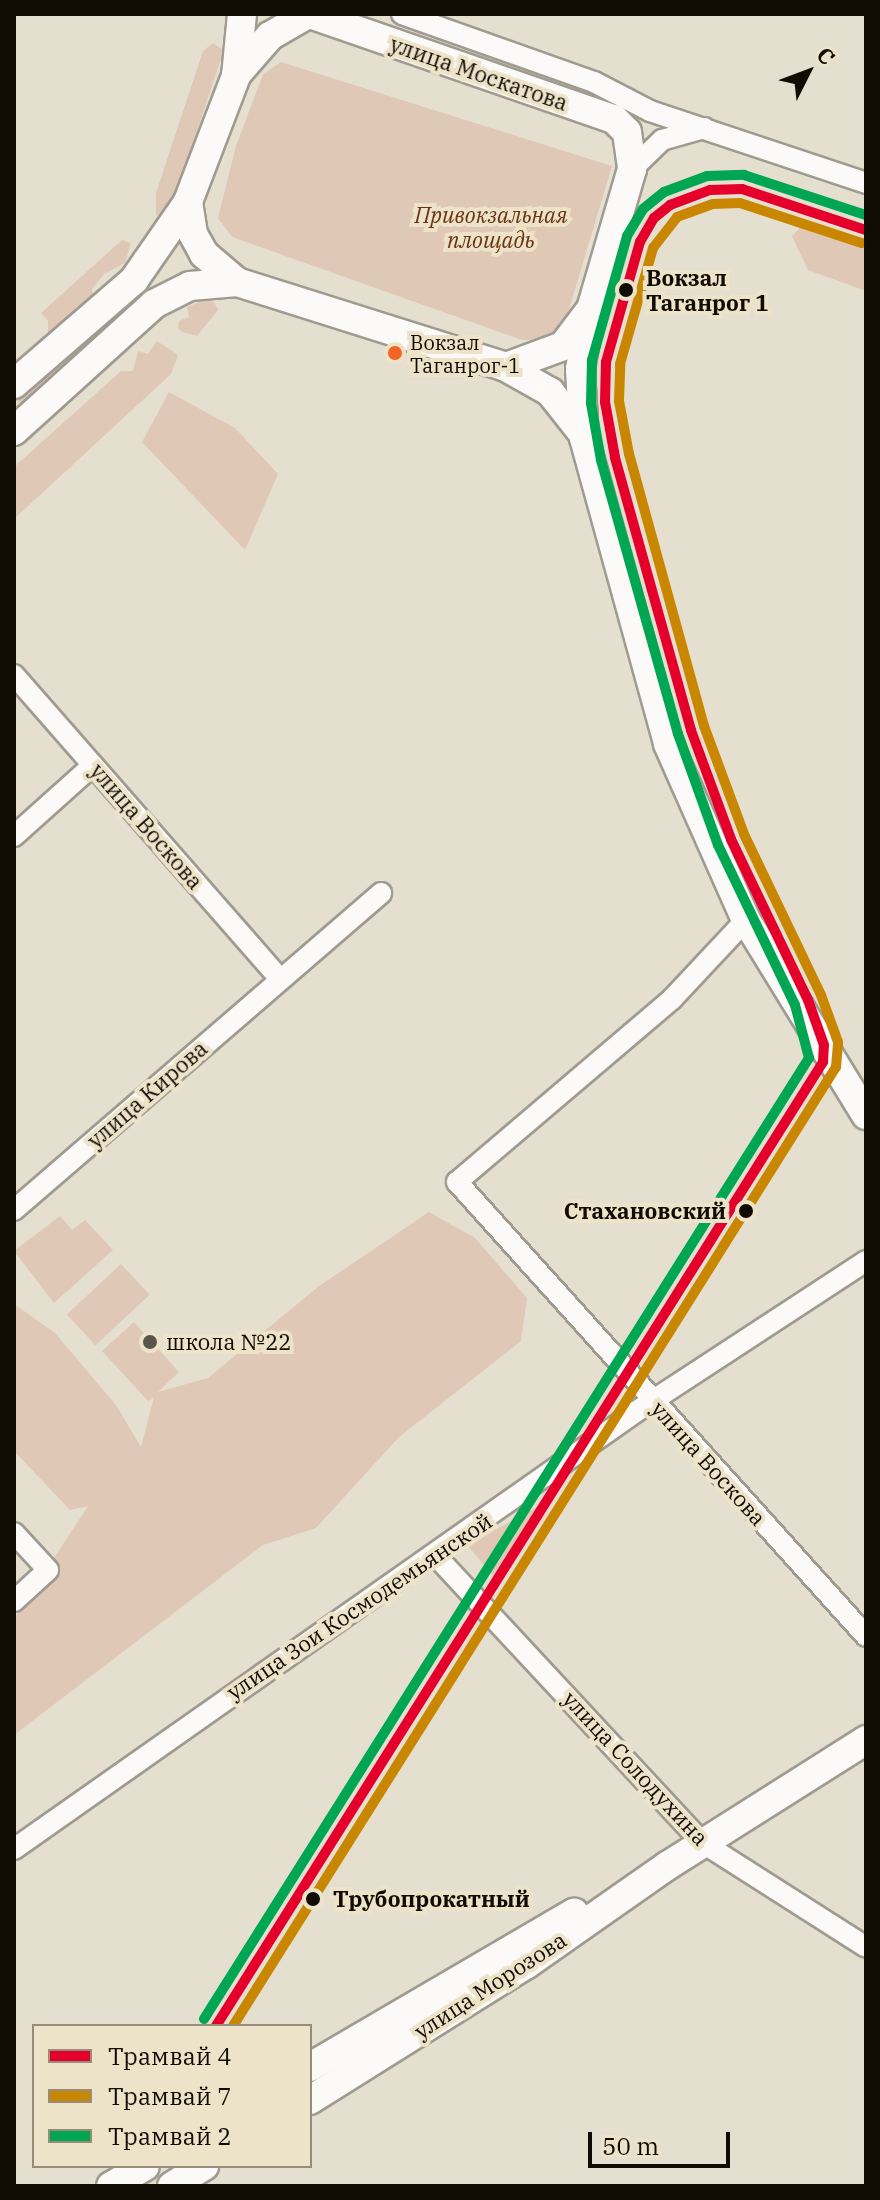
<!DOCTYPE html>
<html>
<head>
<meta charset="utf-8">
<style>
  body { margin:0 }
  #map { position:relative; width:880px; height:2200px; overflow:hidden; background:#e5dfd0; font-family:"IBM Plex Serif",serif }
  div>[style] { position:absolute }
  .green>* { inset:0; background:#e0c8b7; transform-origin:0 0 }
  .roads { filter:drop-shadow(2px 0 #9f9b90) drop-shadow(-2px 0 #9f9b90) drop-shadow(0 2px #9f9b90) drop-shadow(0 -2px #9f9b90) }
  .street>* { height:20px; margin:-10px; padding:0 10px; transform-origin:10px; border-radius:10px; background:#fbfaf8 }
  .secondary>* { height:28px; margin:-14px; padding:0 14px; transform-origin:14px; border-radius:14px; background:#fbfaf8 }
  .tram-1>* { height:10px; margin:-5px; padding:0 5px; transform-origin:5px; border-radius:5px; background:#e4002b }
  .tram-2>* { height:10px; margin:-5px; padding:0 5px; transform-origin:5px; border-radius:5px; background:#c98701 }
  .tram-3>* { height:10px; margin:-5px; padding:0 5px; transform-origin:5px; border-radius:5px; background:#00a651 }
  .dots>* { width:22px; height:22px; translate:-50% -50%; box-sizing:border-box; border:4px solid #ede3c8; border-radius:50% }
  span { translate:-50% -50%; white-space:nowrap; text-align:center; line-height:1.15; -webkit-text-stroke:8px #ede3c8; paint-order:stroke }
  .bus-label { font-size:20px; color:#100c04 }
  .left { translate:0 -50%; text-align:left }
  .street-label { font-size:22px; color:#100c04 }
  .park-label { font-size:22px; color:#6a3414; font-style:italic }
  .stop-label { font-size:22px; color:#100c04; font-weight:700 }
  .right { translate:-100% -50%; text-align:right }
  .poi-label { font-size:22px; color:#100c04 }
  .frame { position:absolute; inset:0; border:16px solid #100c04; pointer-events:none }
  .legend { position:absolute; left:32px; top:2024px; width:280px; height:144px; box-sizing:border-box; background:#ede3c8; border:2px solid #958d7a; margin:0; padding:10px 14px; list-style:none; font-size:24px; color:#100c04 }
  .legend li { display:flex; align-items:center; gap:16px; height:40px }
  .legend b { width:40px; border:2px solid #958d7a }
  .north { position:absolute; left:768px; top:32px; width:80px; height:80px; -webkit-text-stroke:6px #ede3c8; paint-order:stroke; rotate:48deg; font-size:22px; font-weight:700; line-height:32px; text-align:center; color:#100c04 }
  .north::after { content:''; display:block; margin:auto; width:28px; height:36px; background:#100c04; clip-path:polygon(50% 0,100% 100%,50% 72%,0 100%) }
  .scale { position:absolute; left:588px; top:2132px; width:142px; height:36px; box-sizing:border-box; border:4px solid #100c04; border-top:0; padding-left:10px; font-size:24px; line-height:28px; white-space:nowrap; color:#100c04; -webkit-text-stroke:6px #ede3c8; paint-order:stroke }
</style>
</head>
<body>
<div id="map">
  <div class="green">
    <i style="clip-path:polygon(213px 43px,222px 49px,222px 56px,175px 197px,161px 216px,156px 215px,156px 193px,203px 51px)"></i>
    <i style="clip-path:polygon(281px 62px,612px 166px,565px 323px,545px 340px,522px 340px,232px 237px,218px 218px,236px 146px,263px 74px)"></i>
    <i style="clip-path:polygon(804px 224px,866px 244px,866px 291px,808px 270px,792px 236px)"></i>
    <i style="clip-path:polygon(122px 240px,131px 243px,125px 263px,104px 274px,92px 289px,94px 305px,55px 339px,48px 336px,48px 321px,41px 313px)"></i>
    <i style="clip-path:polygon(204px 300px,214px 302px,218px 310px,197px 336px,182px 332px,178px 328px,179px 321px,189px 317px,187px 307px)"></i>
    <i style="left:102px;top:318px;width:12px;height:118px;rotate:48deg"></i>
    <i style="clip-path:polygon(157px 341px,178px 355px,171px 374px,14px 519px,14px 467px,121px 371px,133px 371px,138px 351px,148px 354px)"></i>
    <i style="clip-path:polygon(169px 392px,235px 428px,278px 474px,245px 550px,142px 442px)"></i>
    <i style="clip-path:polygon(429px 1212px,475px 1238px,527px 1298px,521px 1341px,399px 1437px,316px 1528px,263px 1545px,14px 1735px,14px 1619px,88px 1506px,70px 1510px,14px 1451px,14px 1304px,55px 1333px,116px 1405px,141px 1447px,154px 1397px,148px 1401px,102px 1351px,134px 1322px,179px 1372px,158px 1392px,208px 1378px,319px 1286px)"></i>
    <i style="clip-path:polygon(60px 1216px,72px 1230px,85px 1220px,113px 1250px,54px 1303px,14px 1251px)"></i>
    <i style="left:121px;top:1264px;width:42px;height:74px;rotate:47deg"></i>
    <i style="clip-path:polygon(537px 1507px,545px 1515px,500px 1584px,467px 1545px)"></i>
  </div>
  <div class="roads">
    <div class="street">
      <i style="left:402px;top:14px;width:204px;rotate:19.5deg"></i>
      <i style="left:594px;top:82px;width:63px;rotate:27.4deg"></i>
      <i style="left:650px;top:111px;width:228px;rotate:18.4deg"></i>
      <i style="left:632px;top:169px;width:42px;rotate:-44deg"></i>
      <i style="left:662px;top:140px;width:44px;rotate:-15.9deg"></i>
      <i style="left:14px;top:675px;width:403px;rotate:48.8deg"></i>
      <i style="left:14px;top:836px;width:106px;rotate:-41.9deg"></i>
      <i style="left:746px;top:920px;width:108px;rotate:133.1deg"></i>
      <i style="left:672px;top:999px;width:282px;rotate:139.6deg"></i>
      <i style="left:457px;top:1182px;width:611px;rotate:47.98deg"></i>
      <i style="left:14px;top:1210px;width:485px;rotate:-40.8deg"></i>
      <i style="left:14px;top:1533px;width:50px;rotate:47.4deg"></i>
      <i style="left:48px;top:1570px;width:46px;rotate:137.6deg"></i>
      <i style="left:435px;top:1555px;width:393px;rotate:47.1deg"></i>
      <i style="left:703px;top:1843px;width:193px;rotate:32.5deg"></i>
      <i style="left:14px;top:1849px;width:762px;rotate:-35.11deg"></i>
      <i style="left:637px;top:1411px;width:274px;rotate:-33.2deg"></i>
    </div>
    <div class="secondary">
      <i style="left:242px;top:14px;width:62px;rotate:95.5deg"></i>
      <i style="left:236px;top:76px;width:135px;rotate:110.9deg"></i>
      <i style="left:188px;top:202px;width:32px;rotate:81deg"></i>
      <i style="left:193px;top:234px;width:23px;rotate:61deg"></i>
      <i style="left:204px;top:254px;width:43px;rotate:40.3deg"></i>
      <i style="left:237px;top:282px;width:282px;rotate:17.5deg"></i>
      <i style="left:506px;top:367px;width:51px;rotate:29.6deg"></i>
      <i style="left:550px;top:392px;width:48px;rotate:51.7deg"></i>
      <i style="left:310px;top:14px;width:322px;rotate:19.1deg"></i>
      <i style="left:614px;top:119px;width:18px;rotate:45deg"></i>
      <i style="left:627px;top:132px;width:37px;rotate:82deg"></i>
      <i style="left:632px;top:169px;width:146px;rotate:106.3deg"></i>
      <i style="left:591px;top:309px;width:46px;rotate:127.1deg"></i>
      <i style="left:563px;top:346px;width:61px;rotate:159.8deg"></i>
      <i style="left:236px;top:75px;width:52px;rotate:-48.9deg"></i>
      <i style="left:270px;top:36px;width:44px;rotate:-30.1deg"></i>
      <i style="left:591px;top:309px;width:61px;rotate:100.4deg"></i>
      <i style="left:580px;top:369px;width:69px;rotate:86.7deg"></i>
      <i style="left:584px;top:438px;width:317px;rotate:74.6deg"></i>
      <i style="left:668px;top:744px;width:193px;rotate:66.1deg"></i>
      <i style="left:746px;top:920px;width:229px;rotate:58.4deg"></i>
      <i style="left:14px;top:384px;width:159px;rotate:-40.9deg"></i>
      <i style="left:134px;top:280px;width:95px;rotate:-55.3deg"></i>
      <i style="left:14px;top:431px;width:189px;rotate:-42.2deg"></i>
      <i style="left:154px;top:304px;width:40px;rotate:-26.6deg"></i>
      <i style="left:190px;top:286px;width:47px;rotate:-4.9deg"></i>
      <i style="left:310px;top:2067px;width:306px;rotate:-30.3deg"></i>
      <i style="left:310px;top:2100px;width:256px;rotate:-32.1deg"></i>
      <i style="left:527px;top:1964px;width:171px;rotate:-35deg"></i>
      <i style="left:667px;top:1866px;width:236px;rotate:-32.3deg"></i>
      <i style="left:111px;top:2186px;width:39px;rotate:-30deg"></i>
      <i style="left:172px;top:2186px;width:38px;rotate:-32deg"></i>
    </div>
  </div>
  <div class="tram-1">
    <i style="left:216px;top:2026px;width:1139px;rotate:-57.8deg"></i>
    <i style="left:823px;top:1062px;width:17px;rotate:-87deg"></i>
    <i style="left:824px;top:1045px;width:48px;rotate:-109.6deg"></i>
    <i style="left:808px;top:1000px;width:178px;rotate:-115.6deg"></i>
    <i style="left:731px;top:839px;width:116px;rotate:-110.2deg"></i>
    <i style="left:691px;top:730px;width:283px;rotate:-105.6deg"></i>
    <i style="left:615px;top:457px;width:56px;rotate:-100.3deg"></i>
    <i style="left:605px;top:402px;width:40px;rotate:-88.6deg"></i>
    <i style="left:606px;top:362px;width:125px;rotate:-74.2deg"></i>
    <i style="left:640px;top:242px;width:28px;rotate:-60deg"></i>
    <i style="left:654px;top:218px;width:21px;rotate:-39deg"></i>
    <i style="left:670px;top:205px;width:43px;rotate:-20.6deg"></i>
    <i style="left:710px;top:190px;width:32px;rotate:-2deg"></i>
    <i style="left:742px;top:189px;width:131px;rotate:18.3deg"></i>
  </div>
  <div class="tram-2">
    <i style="left:233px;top:2026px;width:1133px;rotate:-57.84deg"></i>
    <i style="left:836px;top:1067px;width:25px;rotate:-85deg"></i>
    <i style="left:838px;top:1042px;width:50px;rotate:-109.9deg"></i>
    <i style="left:821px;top:995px;width:178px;rotate:-115.6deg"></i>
    <i style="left:744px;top:834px;width:115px;rotate:-110.3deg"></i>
    <i style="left:704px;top:726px;width:282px;rotate:-105.4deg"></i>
    <i style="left:629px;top:454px;width:54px;rotate:-100.7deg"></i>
    <i style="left:619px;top:401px;width:37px;rotate:-88deg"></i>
    <i style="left:620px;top:364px;width:121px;rotate:-74.1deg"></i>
    <i style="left:653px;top:248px;width:39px;rotate:-52deg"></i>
    <i style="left:677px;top:217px;width:38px;rotate:-20deg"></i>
    <i style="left:713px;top:204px;width:27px;rotate:-2deg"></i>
    <i style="left:740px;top:203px;width:128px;rotate:18.2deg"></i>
  </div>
  <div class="tram-3">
    <i style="left:204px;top:2019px;width:1136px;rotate:-57.81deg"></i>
    <i style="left:809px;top:1058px;width:55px;rotate:-104.8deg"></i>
    <i style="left:795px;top:1005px;width:178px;rotate:-115.7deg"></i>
    <i style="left:718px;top:845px;width:118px;rotate:-109.8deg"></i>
    <i style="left:678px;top:734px;width:285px;rotate:-105.7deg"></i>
    <i style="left:601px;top:460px;width:58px;rotate:-100deg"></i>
    <i style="left:591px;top:403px;width:43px;rotate:-88.7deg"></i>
    <i style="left:592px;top:360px;width:129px;rotate:-74.2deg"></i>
    <i style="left:627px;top:236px;width:31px;rotate:-59deg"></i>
    <i style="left:643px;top:209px;width:27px;rotate:-39deg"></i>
    <i style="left:664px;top:192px;width:46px;rotate:-20.4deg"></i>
    <i style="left:707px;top:176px;width:37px;rotate:-2deg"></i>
    <i style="left:744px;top:175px;width:128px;rotate:18.2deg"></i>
  </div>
  <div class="dots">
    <i style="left:626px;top:290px;background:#100c04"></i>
    <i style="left:395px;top:353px;background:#f26522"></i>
    <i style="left:746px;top:1211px;background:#100c04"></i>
    <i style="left:150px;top:1342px;background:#5b564b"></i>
    <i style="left:313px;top:1899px;background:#100c04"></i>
  </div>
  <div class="bus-label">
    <span class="left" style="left:410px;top:354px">Вокзал<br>Таганрог-1</span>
  </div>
  <div class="street-label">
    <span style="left:479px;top:73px;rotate:19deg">улица Москатова</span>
    <span style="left:147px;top:826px;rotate:49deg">улица Воскова</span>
    <span style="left:147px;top:1094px;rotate:-41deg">улица Кирова</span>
    <span style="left:709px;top:1463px;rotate:48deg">улица Воскова</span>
    <span style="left:359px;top:1606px;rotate:-34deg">улица Зои Космодемьянской</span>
    <span style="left:636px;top:1768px;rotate:47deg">улица Солодухина</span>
    <span style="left:490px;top:1985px;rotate:-33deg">улица Морозова</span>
  </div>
  <div class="park-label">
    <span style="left:491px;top:227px">Привокзальная<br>площадь</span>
  </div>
  <div class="stop-label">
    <span class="left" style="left:646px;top:290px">Вокзал<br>Таганрог 1</span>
    <span class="right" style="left:726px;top:1211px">Стахановский</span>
    <span class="left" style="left:333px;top:1899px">Трубопрокатный</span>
  </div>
  <div class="poi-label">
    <span class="left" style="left:166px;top:1342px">школа №22</span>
  </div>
  <div class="frame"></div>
  <ul class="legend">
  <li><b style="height:10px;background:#e4002b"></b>Трамвай 4</li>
  <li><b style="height:10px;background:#c98701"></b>Трамвай 7</li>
  <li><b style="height:10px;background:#00a651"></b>Трамвай 2</li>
  </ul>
  <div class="north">С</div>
  <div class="scale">50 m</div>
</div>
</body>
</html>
